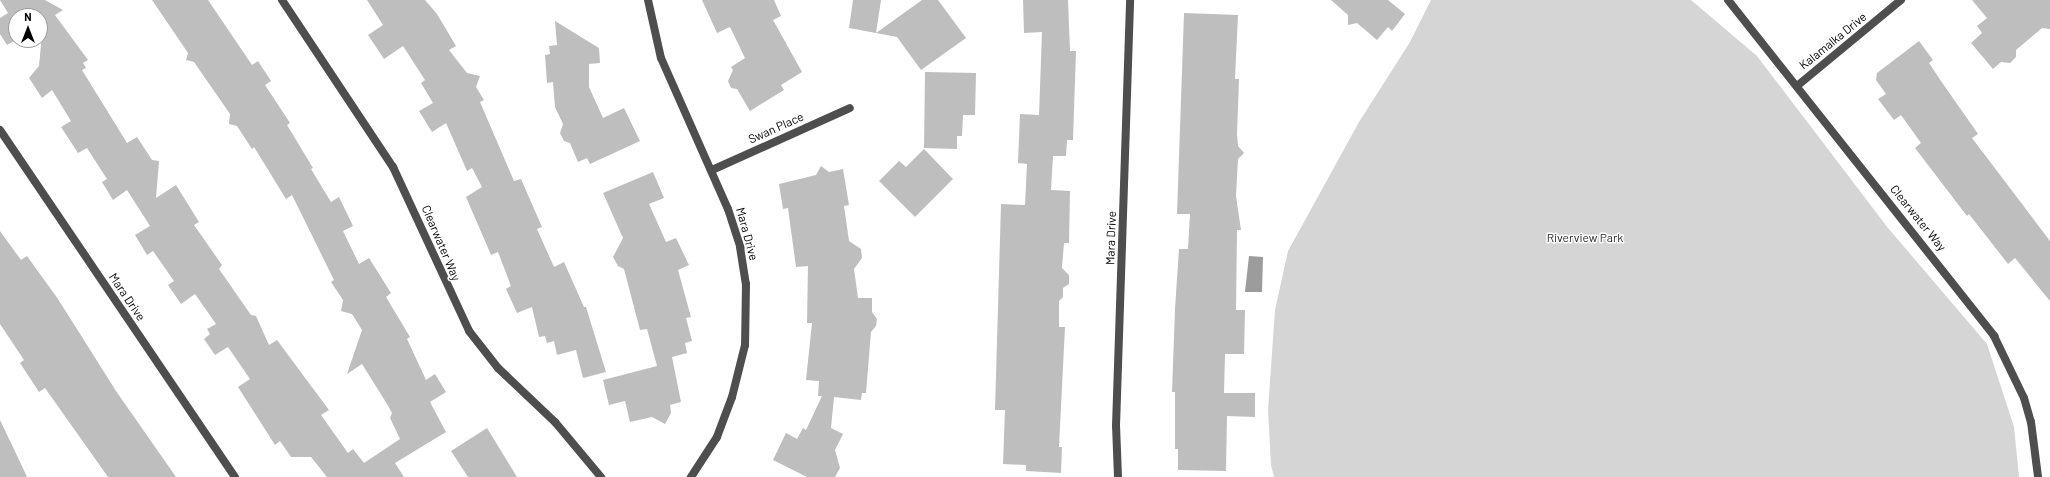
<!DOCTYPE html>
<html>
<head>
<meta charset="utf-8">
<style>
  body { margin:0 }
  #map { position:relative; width:2050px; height:477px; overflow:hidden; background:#fff; font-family:Barlow,sans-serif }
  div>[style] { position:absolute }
  .green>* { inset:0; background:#d5d5d5 }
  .water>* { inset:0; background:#9c9c9c }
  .building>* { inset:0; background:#bebebe }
  .minor>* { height:8px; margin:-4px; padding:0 4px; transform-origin:4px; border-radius:4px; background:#4e4e4e }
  span { translate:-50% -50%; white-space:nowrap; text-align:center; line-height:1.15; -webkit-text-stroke:3px #fff; paint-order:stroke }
  .street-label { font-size:12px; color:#000 }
  .park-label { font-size:12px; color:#2c2c2c }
  .north { position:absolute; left:8px; top:8px; width:40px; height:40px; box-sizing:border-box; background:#fff; border:1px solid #999; border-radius:50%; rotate:0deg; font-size:11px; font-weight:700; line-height:16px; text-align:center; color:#000 }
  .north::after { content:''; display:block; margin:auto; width:14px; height:18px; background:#000; clip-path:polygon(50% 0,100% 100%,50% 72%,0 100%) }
</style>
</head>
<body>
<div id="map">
  <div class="green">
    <i style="clip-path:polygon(1431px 0,1691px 0,1757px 56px,1888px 228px,1987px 344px,2014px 427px,2019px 477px,1274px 477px,1271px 465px,1268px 410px,1275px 310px,1288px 251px,1359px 122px,1410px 42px)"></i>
  </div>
  <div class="water">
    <i style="clip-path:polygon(1249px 256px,1263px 257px,1262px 292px,1245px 292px)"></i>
  </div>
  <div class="building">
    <i style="clip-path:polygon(0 0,45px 0,63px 10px,55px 15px,88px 60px,83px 63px,86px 68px,82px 70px,127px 143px,137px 137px,152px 160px,159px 161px,156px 198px,176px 185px,199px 222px,194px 225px,222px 265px,219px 269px,251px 315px,256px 316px,269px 345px,277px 340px,329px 410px,321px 415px,348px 453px,353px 449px,364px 463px,400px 439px,390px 418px,392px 413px,387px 404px,362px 364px,347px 374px,362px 330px,352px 314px,341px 311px,343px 300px,331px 282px,334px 280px,292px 195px,286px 199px,254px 147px,252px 149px,237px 126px,229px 124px,230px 114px,194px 62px,186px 60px,188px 53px,152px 0,208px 0,252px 65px,258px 61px,271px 81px,265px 85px,290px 123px,287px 125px,313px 168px,311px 169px,331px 202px,339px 197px,353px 226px,343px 231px,359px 264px,369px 258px,391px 293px,386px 297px,410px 337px,407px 339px,426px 380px,435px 374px,446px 392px,430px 402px,446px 432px,395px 463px,404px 477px,327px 477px,311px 457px,291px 457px,280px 441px,275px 445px,238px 387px,250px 379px,228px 347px,215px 355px,204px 339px,210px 334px,207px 329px,216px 324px,195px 294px,181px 304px,168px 285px,174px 281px,153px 251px,147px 255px,135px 235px,150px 226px,127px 190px,113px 200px,102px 182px,107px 179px,87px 148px,78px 153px,61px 127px,71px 121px,52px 90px,42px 98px,29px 78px,39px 66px,43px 23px,40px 24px,40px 16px,16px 16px,16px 40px,7px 45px,0 34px,0 18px,8px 13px)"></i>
    <i style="clip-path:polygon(367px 0,425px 0,437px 14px,456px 46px,449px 50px,467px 73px,480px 76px,476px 87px,484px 100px,480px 102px,514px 181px,521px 179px,542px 227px,537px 229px,554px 267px,564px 262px,584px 307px,586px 307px,606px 372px,583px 378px,576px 350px,557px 355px,554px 341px,547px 343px,545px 336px,539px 337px,532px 307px,517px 313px,506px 289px,511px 286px,498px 252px,491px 255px,466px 197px,482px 187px,472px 168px,467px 171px,446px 123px,432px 132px,419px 111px,433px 103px,421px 83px,425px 80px,403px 46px,384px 59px,368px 35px,383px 25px)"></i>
    <i style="clip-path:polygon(702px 0,774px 0,781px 16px,773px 20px,802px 72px,781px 85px,784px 90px,750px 111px,737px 89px,731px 88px,728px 81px,733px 70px,731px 67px,745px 58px,730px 27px,717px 33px)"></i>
    <i style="clip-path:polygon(853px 0,881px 0,876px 33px,849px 28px)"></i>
    <i style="clip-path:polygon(922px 0,938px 0,966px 38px,921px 70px,897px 37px,876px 33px)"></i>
    <i style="clip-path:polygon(1023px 0,1068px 0,1070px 51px,1076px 51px,1073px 140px,1067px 140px,1066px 156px,1053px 156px,1051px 190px,1070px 191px,1069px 243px,1064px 243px,1062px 268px,1069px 275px,1069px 284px,1063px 288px,1063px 297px,1059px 301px,1059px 327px,1065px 327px,1059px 447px,1062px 447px,1061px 473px,1026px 471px,1026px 465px,1003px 464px,1005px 410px,995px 410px,1001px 204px,1025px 205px,1027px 164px,1018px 163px,1020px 114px,1039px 115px,1042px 32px,1024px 33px)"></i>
    <i style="clip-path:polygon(1331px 0,1388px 0,1405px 14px,1392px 31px,1388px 27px,1377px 40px,1357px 23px,1348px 25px,1348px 15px)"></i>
    <i style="clip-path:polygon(1972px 0,2050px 0,2050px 29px,2042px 28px,2016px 50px,2016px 57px,2010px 63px,2001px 62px,1993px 69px,1971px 43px,1982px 33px,1977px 26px,1987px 18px)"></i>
    <i style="clip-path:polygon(1184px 13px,1238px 15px,1235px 79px,1239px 79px,1237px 134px,1238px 146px,1244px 153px,1238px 159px,1236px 196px,1241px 230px,1237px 230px,1236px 310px,1245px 310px,1244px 354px,1225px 354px,1224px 393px,1255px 393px,1255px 417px,1227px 416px,1226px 471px,1178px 470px,1178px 449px,1175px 449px,1175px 392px,1172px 392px,1175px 309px,1179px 249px,1188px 249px,1190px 214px,1177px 214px)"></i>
    <i style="clip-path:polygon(555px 21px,599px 48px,600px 63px,589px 64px,589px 87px,603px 118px,624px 108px,640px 141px,590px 164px,587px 158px,578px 162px,570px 143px,564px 141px,560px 133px,563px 124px,555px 107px,553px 82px,547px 83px,545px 55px,550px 54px,549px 46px,557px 45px)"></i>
    <i style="clip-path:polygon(1919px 41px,1933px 60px,1929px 63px,1941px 81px,1978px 134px,1972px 138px,2050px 241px,2050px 301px,2015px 258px,2008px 264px,1969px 214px,1967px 216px,1915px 148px,1921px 143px,1901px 115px,1894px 120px,1878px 99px,1886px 94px,1876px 80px,1877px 73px)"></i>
    <i style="clip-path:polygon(925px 72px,976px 73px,975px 115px,963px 115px,962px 136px,957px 136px,957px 149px,924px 148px)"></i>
    <i style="clip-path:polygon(924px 149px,953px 179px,915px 217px,879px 181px,899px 161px,906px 167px)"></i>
    <i style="clip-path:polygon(821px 166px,829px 172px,843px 169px,849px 205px,844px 206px,849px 241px,861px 249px,862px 258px,854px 269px,858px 298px,872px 298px,872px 312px,877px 319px,876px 326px,871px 332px,866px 393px,862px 393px,861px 400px,834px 397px,831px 428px,843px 434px,835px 450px,840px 468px,835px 477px,807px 477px,773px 460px,786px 433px,797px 439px,803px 428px,806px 430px,822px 396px,818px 396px,819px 381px,806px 380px,812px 323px,807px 323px,808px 266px,796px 267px,788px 208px,783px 209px,779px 184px,816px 175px)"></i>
    <i style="clip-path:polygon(653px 172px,664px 198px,649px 204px,666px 242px,676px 238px,689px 265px,678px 270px,691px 317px,686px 318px,692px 341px,685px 343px,687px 353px,672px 357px,681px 402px,670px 405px,671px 413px,665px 424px,652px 417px,630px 422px,625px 401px,609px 405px,603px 380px,657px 366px,647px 329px,640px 330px,624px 269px,618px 266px,613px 257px,623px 238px,603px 193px)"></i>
    <i style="clip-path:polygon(0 231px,21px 260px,27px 256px,58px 299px,116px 391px,176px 477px,108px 477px,45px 388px,39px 392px,20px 363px,24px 360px,0 324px)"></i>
    <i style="clip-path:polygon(0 420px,21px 464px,27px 477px,0 477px)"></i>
    <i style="clip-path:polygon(487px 428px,517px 477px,468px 477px,451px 451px)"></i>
  </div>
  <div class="minor">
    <i style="left:282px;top:0;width:201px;rotate:56.4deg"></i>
    <i style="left:393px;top:167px;width:181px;rotate:65.1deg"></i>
    <i style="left:469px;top:331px;width:47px;rotate:51.9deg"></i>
    <i style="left:498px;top:368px;width:79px;rotate:43.5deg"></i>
    <i style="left:555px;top:422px;width:72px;rotate:50.1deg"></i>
    <i style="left:648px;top:0;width:59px;rotate:77.4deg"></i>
    <i style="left:661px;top:58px;width:165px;rotate:66.1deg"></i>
    <i style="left:728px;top:209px;width:40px;rotate:72deg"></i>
    <i style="left:740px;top:247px;width:37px;rotate:81deg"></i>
    <i style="left:746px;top:284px;width:61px;rotate:90.9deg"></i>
    <i style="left:745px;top:345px;width:54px;rotate:104deg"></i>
    <i style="left:732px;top:397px;width:43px;rotate:110.6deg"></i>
    <i style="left:717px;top:437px;width:48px;rotate:123deg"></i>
    <i style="left:1728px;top:0;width:429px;rotate:51.6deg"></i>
    <i style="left:1994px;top:336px;width:69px;rotate:64.2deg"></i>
    <i style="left:2024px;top:398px;width:25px;rotate:74deg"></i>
    <i style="left:2031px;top:422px;width:55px;rotate:82.7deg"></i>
    <i style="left:1797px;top:86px;width:135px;rotate:-39.6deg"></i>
    <i style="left:0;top:130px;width:419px;rotate:55.9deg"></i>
    <i style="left:712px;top:170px;width:151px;rotate:-24.2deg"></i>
    <i style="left:1118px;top:477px;width:51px;rotate:-92.2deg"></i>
    <i style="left:1116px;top:426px;width:426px;rotate:-88.1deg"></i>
  </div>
  <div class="street-label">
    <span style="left:1833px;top:41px;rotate:-39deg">Kalamalka Drive</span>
    <span style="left:776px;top:128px;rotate:-24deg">Swan Place</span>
    <span style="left:1918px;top:218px;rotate:51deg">Clearwater Way</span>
    <span style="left:747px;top:234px;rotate:75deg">Mara Drive</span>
    <span style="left:1111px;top:238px;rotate:-88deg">Mara Drive</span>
    <span style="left:441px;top:243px;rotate:67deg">Clearwater Way</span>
    <span style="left:127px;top:297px;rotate:56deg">Mara Drive</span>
  </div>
  <div class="park-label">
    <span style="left:1585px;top:238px">Riverview Park</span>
  </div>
  <div class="north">N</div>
</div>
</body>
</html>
